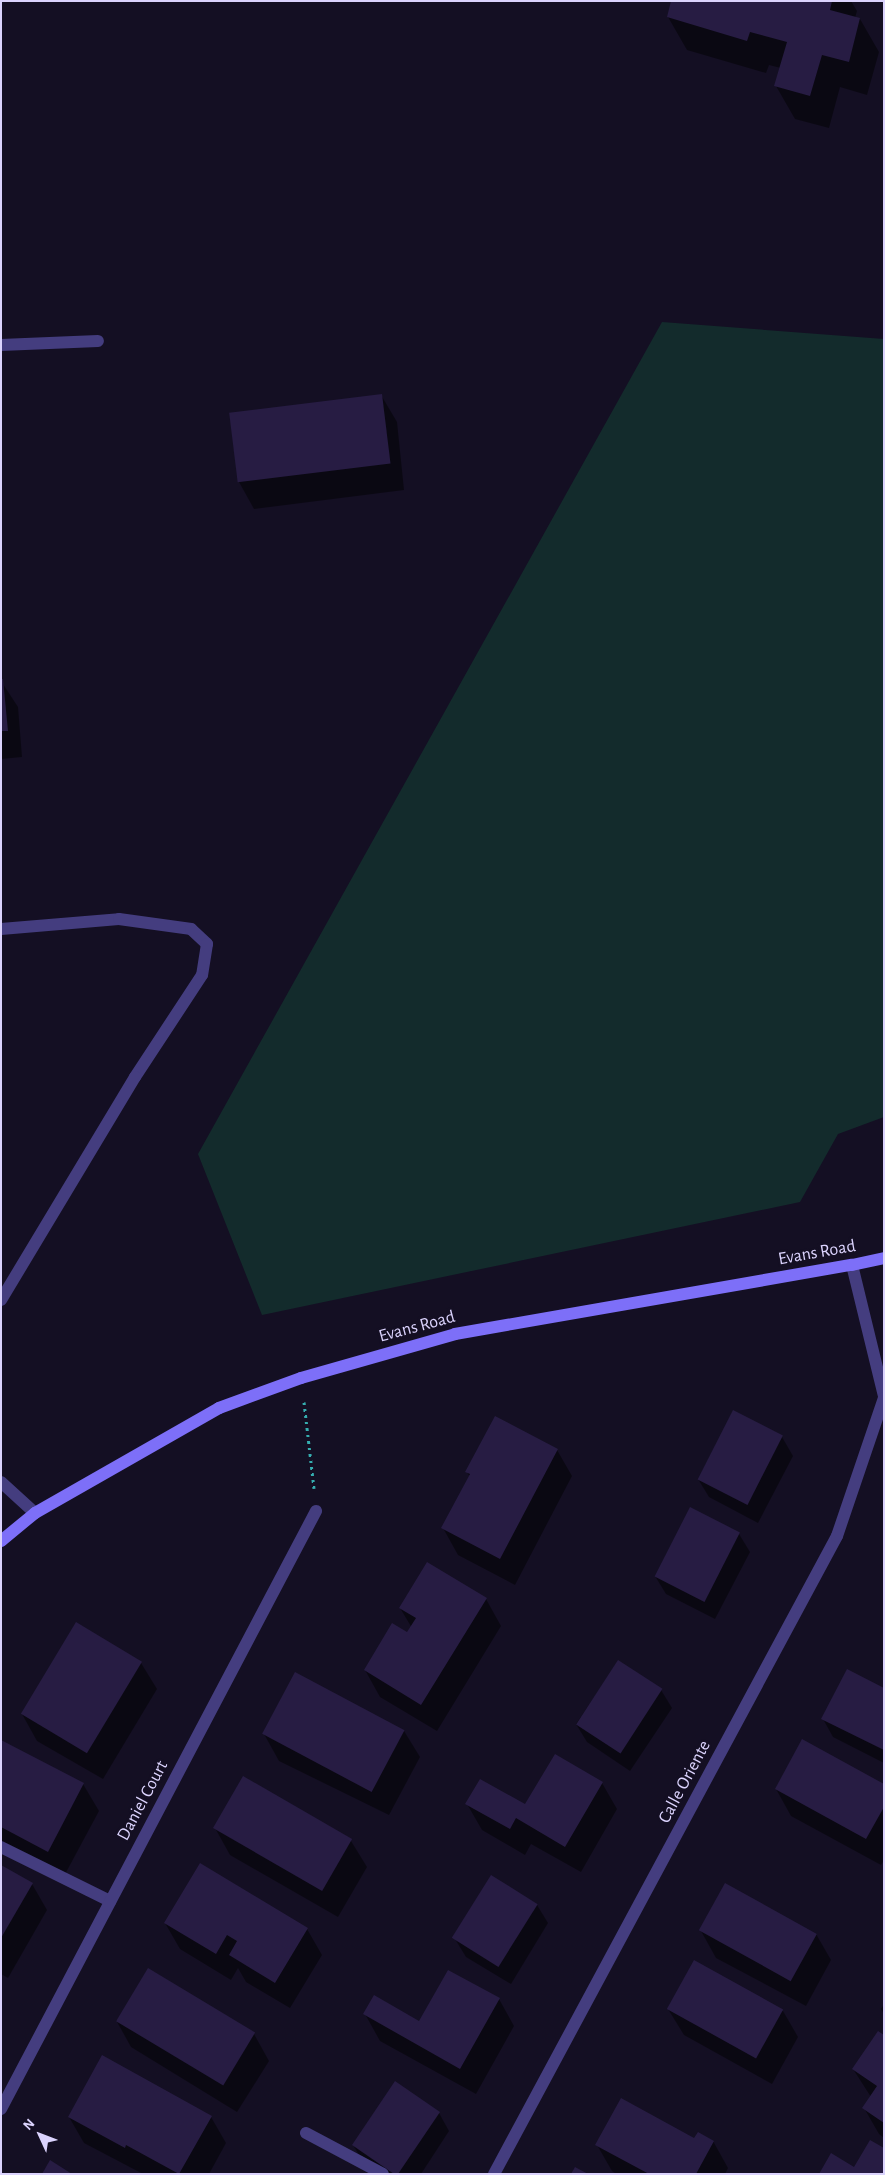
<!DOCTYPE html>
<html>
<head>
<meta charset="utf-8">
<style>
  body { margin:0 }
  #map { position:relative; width:885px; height:2175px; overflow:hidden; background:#140f23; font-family:"Alegreya Sans",sans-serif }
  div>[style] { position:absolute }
  .green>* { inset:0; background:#132b2c }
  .shadow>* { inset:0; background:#0007 }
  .building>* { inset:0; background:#271c43; transform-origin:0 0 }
  .path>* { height:3px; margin-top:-1.5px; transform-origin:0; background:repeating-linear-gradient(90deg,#35adaf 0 2.5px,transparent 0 6.5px) }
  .lane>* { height:12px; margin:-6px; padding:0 6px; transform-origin:6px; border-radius:6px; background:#443d7f }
  .street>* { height:12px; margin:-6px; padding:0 6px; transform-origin:6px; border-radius:6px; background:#443d7f }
  .secondary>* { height:12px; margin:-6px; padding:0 6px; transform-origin:6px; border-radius:6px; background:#7d6ff8 }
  span { translate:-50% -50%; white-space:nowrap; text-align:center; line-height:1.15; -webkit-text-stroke:5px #140f23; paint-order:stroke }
  .street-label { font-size:18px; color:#dbd3fd }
  .frame { position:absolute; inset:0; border:2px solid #dbd3fd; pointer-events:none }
  .north { position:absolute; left:15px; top:2110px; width:50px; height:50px; -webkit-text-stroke:4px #140f23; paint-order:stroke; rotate:313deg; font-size:14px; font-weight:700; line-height:20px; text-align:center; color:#dbd3fd }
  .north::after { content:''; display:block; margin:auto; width:18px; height:22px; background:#dbd3fd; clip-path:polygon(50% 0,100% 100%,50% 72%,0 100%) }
</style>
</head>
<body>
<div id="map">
  <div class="green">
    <i style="clip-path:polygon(662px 322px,884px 339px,884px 1117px,838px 1134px,800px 1202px,262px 1315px,198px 1154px)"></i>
  </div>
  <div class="shadow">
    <i style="clip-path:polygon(672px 1px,851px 1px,857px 11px,855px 18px,860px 19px,879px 52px,867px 95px,840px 87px,829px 128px,795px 119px,776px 86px,781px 68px,769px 65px,766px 73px,687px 50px,668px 17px)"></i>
    <i style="clip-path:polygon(381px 395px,397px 422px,404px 490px,254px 509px,239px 482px)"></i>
    <i style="clip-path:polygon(1px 681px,18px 707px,22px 757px,1px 759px)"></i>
    <i style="clip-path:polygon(733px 1412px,782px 1437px,793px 1456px,758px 1523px,709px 1497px,698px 1479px)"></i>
    <i style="clip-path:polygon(557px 1450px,572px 1476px,515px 1585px,458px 1555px,443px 1528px,470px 1477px,467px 1472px)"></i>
    <i style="clip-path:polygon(739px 1534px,750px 1552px,715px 1619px,666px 1594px,655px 1576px)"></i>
    <i style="clip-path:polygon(486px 1599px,501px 1626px,437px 1731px,380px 1697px,365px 1670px,408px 1634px,412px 1628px,400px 1608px)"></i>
    <i style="clip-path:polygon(618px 1662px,661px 1690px,672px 1708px,630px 1771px,587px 1742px,576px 1724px)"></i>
    <i style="clip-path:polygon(141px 1663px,157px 1689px,103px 1779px,37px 1741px,22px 1714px)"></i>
    <i style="clip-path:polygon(884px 1689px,884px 1763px,833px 1737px,823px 1719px)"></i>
    <i style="clip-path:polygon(404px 1731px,420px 1757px,389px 1815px,279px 1761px,264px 1734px)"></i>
    <i style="clip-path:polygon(1px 1741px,83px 1784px,99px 1811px,63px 1878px,1px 1845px)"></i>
    <i style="clip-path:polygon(244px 1777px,351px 1841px,367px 1867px,338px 1917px,230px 1855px,215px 1828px)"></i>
    <i style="clip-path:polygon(602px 1783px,617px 1809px,581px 1872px,531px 1844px,525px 1855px,482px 1830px,467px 1804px,526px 1806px)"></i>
    <i style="clip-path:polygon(884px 1785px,884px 1860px,881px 1865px,791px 1816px,776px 1789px)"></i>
    <i style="clip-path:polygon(1px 1867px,32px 1884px,47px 1910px,8px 1978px,1px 1974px)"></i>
    <i style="clip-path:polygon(537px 1905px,548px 1923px,511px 1984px,466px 1957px,455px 1939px)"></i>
    <i style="clip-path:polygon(165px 1923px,307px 1929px,322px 1955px,290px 2008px,246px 1982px,238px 1968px,231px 1980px,180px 1949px)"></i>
    <i style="clip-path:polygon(701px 1931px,816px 1934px,831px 1960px,806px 2006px,716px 1958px)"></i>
    <i style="clip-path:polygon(499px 1999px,514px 2026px,476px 2094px,380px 2041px,365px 2014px,420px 2023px)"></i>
    <i style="clip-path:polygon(884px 2004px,884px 2014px,881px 2009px)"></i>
    <i style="clip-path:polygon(668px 2009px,783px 2011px,798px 2037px,772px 2084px,684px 2035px)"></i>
    <i style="clip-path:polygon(116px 2020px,254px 2034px,269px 2061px,237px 2112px,131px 2047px)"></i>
    <i style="clip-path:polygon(884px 2036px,884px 2138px,879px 2134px,864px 2108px,871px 2097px,853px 2069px)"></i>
    <i style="clip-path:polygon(439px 2113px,449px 2131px,421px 2174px,379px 2174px,364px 2163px,353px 2145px)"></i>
    <i style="clip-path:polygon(69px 2117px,211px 2117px,226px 2143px,209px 2174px,143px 2174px,84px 2143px)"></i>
    <i style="clip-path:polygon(694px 2140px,713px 2141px,728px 2168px,725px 2174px,616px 2174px,612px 2171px,597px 2145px)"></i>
  </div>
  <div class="building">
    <i style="clip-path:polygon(671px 1px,832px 1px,830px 10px,860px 18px,849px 62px,822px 55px,810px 96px,774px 86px,787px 42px,750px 32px,747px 41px,667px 17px)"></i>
    <i style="left:382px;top:394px;width:70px;height:154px;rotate:83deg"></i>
    <i style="clip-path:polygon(1px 679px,3px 679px,8px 731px,1px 731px)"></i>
    <i style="left:733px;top:1410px;width:56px;height:78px;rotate:27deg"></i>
    <i style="clip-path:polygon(495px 1416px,558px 1449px,500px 1559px,441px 1528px,470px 1474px,465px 1472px)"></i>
    <i style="left:690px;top:1507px;width:56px;height:78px;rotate:27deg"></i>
    <i style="clip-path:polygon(427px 1562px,487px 1598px,421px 1705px,364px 1670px,392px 1623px,407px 1632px,416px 1618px,399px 1608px)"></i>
    <i style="left:76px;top:1622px;width:77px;height:107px;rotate:31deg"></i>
    <i style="left:618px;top:1660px;width:53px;height:77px;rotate:33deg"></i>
    <i style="clip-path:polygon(847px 1669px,884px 1688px,884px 1750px,821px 1719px)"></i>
    <i style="left:295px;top:1672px;width:124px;height:70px;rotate:28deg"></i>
    <i style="clip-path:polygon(802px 1739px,884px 1784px,884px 1807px,866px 1839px,775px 1789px)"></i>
    <i style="clip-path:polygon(1px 1740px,84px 1783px,48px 1852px,1px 1827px)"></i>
    <i style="clip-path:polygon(555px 1754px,603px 1782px,565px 1847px,516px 1818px,510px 1829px,465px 1804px,480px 1779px,525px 1804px)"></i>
    <i style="left:243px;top:1776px;width:126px;height:60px;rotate:30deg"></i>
    <i style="clip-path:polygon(200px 1863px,308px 1928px,275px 1983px,229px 1955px,237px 1941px,227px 1935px,216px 1954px,164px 1923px)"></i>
    <i style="clip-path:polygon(1px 1865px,33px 1883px,1px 1938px)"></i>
    <i style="left:491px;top:1875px;width:55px;height:74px;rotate:32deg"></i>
    <i style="left:725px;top:1883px;width:105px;height:54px;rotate:29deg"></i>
    <i style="left:694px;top:1960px;width:102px;height:56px;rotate:29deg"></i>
    <i style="left:148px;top:1968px;width:125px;height:62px;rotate:31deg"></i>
    <i style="clip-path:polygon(448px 1970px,500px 1998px,460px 2069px,363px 2014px,374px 1995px,419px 2021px)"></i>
    <i style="clip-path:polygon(878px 2031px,884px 2035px,884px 2123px,862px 2108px,877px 2086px,852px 2069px)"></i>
    <i style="clip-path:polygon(102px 2055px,212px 2116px,179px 2174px,126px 2145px,125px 2148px,68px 2117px)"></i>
    <i style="clip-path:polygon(395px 2081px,440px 2112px,398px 2174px,394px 2174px,352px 2145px)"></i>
    <i style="clip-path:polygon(621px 2098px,694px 2138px,698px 2132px,714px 2141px,696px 2174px,649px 2174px,595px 2145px)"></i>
    <i style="clip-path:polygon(870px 2140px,884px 2148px,884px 2174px,819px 2174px,831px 2153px,854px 2167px)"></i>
    <i style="clip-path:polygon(50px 2160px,72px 2174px,42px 2174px)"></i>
    <i style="clip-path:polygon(575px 2167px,588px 2174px,571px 2174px)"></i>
  </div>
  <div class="path">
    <i style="left:304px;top:1402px;width:87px;rotate:83.4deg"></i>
  </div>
  <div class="lane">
    <i style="left:1px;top:345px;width:97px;rotate:-2.4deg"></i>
    <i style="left:1px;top:929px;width:118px;rotate:-4.8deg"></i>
    <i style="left:119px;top:919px;width:73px;rotate:7.9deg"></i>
    <i style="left:191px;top:929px;width:22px;rotate:43deg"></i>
    <i style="left:207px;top:944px;width:31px;rotate:99deg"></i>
    <i style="left:202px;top:975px;width:122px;rotate:123.3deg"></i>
    <i style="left:135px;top:1077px;width:260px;rotate:121deg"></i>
    <i style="left:1px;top:1847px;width:122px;rotate:26.4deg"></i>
    <i style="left:306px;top:2133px;width:87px;rotate:28deg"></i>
  </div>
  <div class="street">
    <i style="left:852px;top:1265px;width:135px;rotate:76.3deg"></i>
    <i style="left:1px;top:1482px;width:46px;rotate:42.4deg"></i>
    <i style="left:1px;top:2109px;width:676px;rotate:-62.22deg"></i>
    <i style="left:494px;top:2174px;width:724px;rotate:-61.74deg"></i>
    <i style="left:837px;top:1536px;width:146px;rotate:-71.2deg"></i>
  </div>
  <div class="secondary">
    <i style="left:1px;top:1541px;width:44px;rotate:-39.5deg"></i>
    <i style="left:35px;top:1513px;width:212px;rotate:-29.7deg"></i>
    <i style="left:219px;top:1408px;width:87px;rotate:-20.1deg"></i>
    <i style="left:301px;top:1378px;width:160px;rotate:-15.9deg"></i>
    <i style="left:455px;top:1334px;width:403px;rotate:-9.9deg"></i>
    <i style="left:852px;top:1265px;width:33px;rotate:-12deg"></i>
  </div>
  <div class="street-label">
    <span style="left:817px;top:1253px;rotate:-10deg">Evans Road</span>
    <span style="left:417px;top:1327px;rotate:-15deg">Evans Road</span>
    <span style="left:685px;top:1782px;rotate:-62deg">Calle Oriente</span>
    <span style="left:143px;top:1801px;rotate:-62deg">Daniel Court</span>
  </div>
  <div class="frame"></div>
  <div class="north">N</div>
</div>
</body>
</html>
